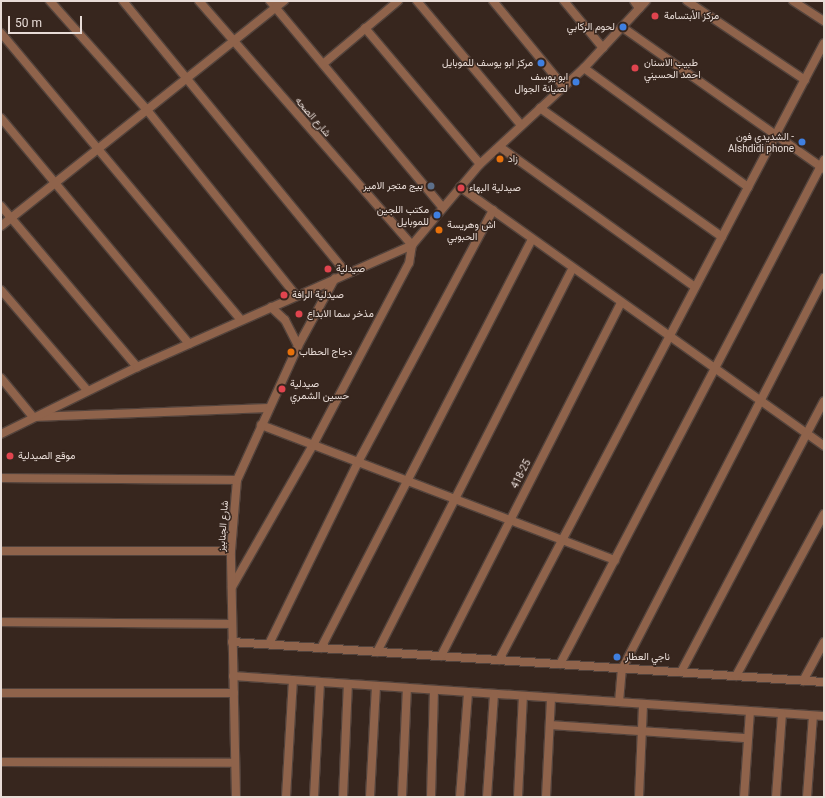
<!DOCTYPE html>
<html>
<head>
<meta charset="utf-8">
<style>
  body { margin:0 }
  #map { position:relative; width:825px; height:798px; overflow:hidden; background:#37261e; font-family:Roboto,Vazirmatn,sans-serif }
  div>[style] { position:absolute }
  .roads { filter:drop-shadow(1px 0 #53433c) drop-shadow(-1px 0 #53433c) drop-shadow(0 1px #53433c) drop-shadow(0 -1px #53433c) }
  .minor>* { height:8px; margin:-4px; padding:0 4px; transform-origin:4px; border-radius:4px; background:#8f634b }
  .tertiary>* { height:8px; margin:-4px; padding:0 4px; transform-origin:4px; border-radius:4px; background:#8f634b }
  .dots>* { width:11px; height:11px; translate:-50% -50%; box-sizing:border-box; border:2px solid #37261e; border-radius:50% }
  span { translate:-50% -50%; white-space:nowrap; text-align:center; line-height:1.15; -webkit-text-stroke:3px #37261e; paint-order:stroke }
  .poi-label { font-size:10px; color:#e8dcd7 }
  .left { translate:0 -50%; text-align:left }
  .right { translate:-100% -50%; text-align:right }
  .street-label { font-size:10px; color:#e8dcd7 }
  .frame { position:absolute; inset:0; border:2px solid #e8dcd7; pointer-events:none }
  .scale { position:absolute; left:8px; top:16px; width:74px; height:18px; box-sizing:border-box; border:2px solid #e8dcd7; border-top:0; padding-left:5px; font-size:12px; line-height:14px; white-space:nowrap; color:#e8dcd7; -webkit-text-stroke:3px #37261e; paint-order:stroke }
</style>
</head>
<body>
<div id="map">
  <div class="roads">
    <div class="minor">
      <i style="left:50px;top:1px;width:146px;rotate:48.3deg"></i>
      <i style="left:147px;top:110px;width:238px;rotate:51.2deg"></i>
      <i style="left:123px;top:1px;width:353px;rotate:50.6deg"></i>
      <i style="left:199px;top:1px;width:324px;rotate:48.9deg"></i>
      <i style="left:412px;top:245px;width:18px;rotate:99deg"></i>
      <i style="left:409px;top:263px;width:206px;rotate:117.8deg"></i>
      <i style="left:313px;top:445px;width:163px;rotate:119.7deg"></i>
      <i style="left:270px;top:1px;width:268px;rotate:50.1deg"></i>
      <i style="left:417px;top:1px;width:162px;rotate:50deg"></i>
      <i style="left:493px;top:1px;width:110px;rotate:50.5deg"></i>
      <i style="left:564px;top:1px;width:61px;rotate:50.3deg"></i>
      <i style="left:634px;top:1px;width:9px;rotate:54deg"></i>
      <i style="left:687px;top:1px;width:142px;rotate:33.8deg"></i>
      <i style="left:793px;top:1px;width:37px;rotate:33deg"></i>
      <i style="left:622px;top:27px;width:247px;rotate:35.1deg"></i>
      <i style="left:365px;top:28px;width:178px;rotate:49.8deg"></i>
      <i style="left:1px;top:33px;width:374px;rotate:50.1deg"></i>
      <i style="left:323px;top:64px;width:98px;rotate:-40deg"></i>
      <i style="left:584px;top:68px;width:203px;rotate:36deg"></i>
      <i style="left:540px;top:108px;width:223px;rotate:35.3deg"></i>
      <i style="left:1px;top:118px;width:294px;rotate:50.2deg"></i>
      <i style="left:500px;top:147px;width:240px;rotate:35.7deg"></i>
      <i style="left:460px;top:187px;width:447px;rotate:35.4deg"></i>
      <i style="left:1px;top:206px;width:211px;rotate:49.8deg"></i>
      <i style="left:1px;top:226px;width:362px;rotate:-38.5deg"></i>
      <i style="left:1px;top:290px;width:132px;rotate:49.3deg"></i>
      <i style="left:271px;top:307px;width:19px;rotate:43deg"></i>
      <i style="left:285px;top:320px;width:29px;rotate:63deg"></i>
      <i style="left:1px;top:378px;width:50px;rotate:50.6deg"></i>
      <i style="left:33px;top:417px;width:236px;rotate:-2.2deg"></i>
      <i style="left:261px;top:425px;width:379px;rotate:20.9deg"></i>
      <i style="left:1px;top:478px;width:236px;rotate:0.5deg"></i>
      <i style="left:1px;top:551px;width:230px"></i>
      <i style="left:1px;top:622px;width:231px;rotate:0.5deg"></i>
      <i style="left:232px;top:642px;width:593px;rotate:3.87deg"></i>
      <i style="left:269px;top:644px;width:203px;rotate:-63.9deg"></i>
      <i style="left:358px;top:462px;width:286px;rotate:-61.8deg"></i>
      <i style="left:321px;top:648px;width:460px;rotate:-62.7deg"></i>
      <i style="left:377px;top:652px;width:431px;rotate:-63deg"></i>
      <i style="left:441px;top:656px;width:397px;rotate:-63deg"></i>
      <i style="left:499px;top:660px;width:697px;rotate:-62.22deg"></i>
      <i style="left:560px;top:664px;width:569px;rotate:-62.35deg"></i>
      <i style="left:681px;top:672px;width:306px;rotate:-62.2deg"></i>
      <i style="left:233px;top:676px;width:592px;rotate:3.87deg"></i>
      <i style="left:736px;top:676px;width:184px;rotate:-61.5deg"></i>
      <i style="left:803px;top:681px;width:44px;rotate:-61.7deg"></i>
      <i style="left:1px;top:693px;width:233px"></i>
      <i style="left:619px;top:702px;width:33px;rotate:-85deg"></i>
      <i style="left:622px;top:669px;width:440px;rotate:-62.7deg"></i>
      <i style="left:550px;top:725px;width:198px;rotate:3.8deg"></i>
      <i style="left:1px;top:762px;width:234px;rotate:0.2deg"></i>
      <i style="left:236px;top:797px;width:246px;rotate:-91.2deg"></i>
      <i style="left:231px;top:551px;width:71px;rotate:-85.2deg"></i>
      <i style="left:237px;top:480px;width:147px;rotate:-65.5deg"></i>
      <i style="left:298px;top:346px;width:77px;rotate:-61.4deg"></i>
      <i style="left:286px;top:797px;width:117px;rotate:-86.6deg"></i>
      <i style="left:314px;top:797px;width:115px;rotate:-87deg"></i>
      <i style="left:343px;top:797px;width:113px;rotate:-87.5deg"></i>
      <i style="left:370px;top:797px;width:111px;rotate:-86.9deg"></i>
      <i style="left:402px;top:797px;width:109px;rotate:-87.4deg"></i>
      <i style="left:431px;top:797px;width:107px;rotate:-88.4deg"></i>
      <i style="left:460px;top:797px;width:105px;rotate:-85.6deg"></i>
      <i style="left:487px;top:797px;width:103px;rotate:-86.1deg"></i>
      <i style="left:518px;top:797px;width:101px;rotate:-87.2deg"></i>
      <i style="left:546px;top:797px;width:99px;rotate:-87.1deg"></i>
      <i style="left:639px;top:797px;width:93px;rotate:-87.5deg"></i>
      <i style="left:744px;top:797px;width:86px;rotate:-86deg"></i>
      <i style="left:776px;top:797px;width:83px;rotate:-85.9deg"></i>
      <i style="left:807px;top:797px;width:81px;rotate:-85.8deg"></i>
    </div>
    <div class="tertiary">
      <i style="left:1px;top:434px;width:152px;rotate:-26.2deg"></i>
      <i style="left:137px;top:367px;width:301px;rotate:-23.9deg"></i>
      <i style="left:412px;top:245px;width:106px;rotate:-50deg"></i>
      <i style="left:480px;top:164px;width:142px;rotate:-42.7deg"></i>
      <i style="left:584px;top:68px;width:91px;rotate:-47.2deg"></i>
    </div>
  </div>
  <div class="dots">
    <i style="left:655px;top:16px;background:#e0444e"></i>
    <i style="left:623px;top:27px;background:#3f7fe0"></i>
    <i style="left:541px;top:63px;background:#3f7fe0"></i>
    <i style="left:635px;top:68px;background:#e0444e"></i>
    <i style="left:576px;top:82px;background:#3f7fe0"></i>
    <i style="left:802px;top:142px;background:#3f7fe0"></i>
    <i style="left:500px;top:159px;background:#e8710a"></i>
    <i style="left:431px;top:186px;background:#5c6f8a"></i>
    <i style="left:461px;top:188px;background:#e0444e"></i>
    <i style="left:437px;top:215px;background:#3f7fe0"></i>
    <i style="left:439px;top:230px;background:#e8710a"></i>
    <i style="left:328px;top:269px;background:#e0444e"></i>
    <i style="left:284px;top:295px;background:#e0444e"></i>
    <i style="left:299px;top:314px;background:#e0444e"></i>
    <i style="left:291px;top:352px;background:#e8710a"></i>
    <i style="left:282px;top:389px;background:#e0444e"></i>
    <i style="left:10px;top:456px;background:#e0444e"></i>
    <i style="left:617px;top:657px;background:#3f7fe0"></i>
  </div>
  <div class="poi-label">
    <span class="left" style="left:664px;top:16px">مركز الأبتسامة</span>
    <span class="right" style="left:615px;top:27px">لحوم الركابي</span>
    <span class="left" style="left:644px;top:68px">طبيب الاسنان<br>احمد الحسيني</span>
    <span class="right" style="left:533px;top:63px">مركز ابو يوسف للموبايل</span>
    <span class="right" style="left:568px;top:82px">ابو يوسف<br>لصيانة الجوال</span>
    <span class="right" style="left:794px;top:142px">الشديدي فون -<br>Alshdidi phone</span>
    <span class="left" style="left:508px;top:159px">زاد</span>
    <span class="right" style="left:423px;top:186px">بيج متجر الامير</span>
    <span class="left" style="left:469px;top:188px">صيدلية البهاء</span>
    <span class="right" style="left:429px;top:215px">مكتب اللجين<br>للموبايل</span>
    <span class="left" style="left:447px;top:230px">اش وهريسة<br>الحبوبي</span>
    <span class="left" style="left:336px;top:269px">صيدلية</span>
    <span class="left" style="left:292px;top:295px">صيدلية الرافة</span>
    <span class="left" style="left:307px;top:314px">مذخر سما الابداع</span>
    <span class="left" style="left:299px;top:352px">دجاج الحطاب</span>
    <span class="left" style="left:290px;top:389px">صيدلية<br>حسين الشمري</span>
    <span class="left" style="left:18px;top:456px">موقع الصيدلية</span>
    <span class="left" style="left:625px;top:657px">ناجي العطار</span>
  </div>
  <div class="street-label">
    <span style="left:313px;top:117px;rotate:49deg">شارع الصحه</span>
    <span style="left:521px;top:474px;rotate:-63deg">418-25</span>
    <span style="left:223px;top:526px;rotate:-86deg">شارع الجنابيز</span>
  </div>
  <div class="frame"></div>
  <div class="scale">50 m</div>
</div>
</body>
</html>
